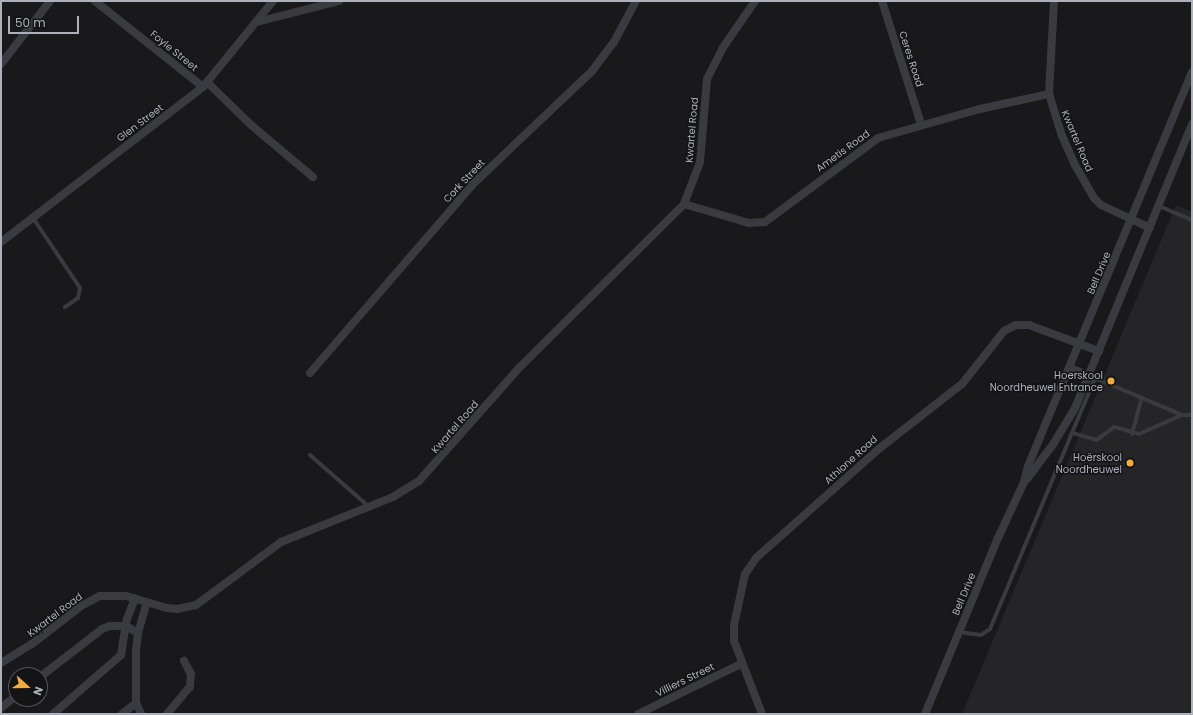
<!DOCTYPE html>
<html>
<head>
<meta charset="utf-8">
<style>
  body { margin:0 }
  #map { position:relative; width:1193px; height:715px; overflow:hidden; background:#19191b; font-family:Poppins,sans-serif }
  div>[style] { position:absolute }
  .built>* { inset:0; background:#252528 }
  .service>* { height:4px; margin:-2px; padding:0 2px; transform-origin:2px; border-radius:2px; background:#3a3b40 }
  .minor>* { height:8px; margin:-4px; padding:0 4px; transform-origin:4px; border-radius:4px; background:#3a3b40 }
  .dots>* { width:11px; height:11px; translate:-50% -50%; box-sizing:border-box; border:2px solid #141416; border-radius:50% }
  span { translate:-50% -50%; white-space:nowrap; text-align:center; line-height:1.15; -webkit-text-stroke:3px #141416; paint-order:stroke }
  .street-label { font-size:10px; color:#acb1bb }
  .poi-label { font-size:10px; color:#acb1bb }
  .right { translate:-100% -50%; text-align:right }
  .frame { position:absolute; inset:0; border:2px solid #acb1bb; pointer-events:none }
  .north { position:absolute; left:8px; top:667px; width:40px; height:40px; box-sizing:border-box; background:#141416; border:1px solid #515358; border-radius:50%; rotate:111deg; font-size:11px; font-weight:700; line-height:16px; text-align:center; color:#acb1bb }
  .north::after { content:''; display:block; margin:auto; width:14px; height:18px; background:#f0ad3c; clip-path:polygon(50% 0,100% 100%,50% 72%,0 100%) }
  .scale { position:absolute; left:8px; top:16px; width:71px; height:18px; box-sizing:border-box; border:2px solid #acb1bb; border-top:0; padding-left:5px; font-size:12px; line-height:14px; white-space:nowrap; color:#acb1bb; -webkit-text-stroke:3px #141416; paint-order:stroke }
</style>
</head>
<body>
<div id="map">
  <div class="built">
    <i style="clip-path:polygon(1176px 205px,1192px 212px,1192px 714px,962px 714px)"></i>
  </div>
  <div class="service">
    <i style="left:1159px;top:206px;width:36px;rotate:23deg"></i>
    <i style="left:33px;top:218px;width:84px;rotate:56.1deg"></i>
    <i style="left:80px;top:288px;width:10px;rotate:101deg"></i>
    <i style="left:78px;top:298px;width:16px;rotate:145deg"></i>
    <i style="left:1182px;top:415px;width:10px"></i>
    <i style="left:1132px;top:434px;width:38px;rotate:-75deg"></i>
    <i style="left:310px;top:455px;width:77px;rotate:41.3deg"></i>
    <i style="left:959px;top:632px;width:22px;rotate:8deg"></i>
    <i style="left:981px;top:635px;width:11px;rotate:-34deg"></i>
    <i style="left:990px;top:629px;width:272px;rotate:-67.3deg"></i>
    <i style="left:1095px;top:378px;width:95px;rotate:23deg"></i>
    <i style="left:1182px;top:415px;width:47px;rotate:156.2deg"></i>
    <i style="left:1139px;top:434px;width:26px;rotate:-164deg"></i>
    <i style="left:1114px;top:427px;width:21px;rotate:143deg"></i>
    <i style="left:1097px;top:440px;width:26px;rotate:-164deg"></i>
  </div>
  <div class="minor">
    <i style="left:95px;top:1px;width:138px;rotate:38.5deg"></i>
    <i style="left:882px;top:1px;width:129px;rotate:72.4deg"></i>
    <i style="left:1054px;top:1px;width:93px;rotate:93.1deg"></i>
    <i style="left:1049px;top:94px;width:44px;rotate:72.8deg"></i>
    <i style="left:1062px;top:136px;width:32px;rotate:66deg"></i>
    <i style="left:1075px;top:165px;width:39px;rotate:60deg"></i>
    <i style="left:1095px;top:199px;width:8px;rotate:45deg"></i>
    <i style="left:1101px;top:205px;width:54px;rotate:25.1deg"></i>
    <i style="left:257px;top:22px;width:85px;rotate:-14.4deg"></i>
    <i style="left:1px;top:64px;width:80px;rotate:-52.1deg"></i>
    <i style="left:207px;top:82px;width:62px;rotate:44.3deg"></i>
    <i style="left:251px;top:125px;width:81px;rotate:40deg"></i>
    <i style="left:684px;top:204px;width:68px;rotate:16.3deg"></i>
    <i style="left:749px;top:223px;width:16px;rotate:-4deg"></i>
    <i style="left:765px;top:222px;width:141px;rotate:-36.6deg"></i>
    <i style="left:878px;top:138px;width:106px;rotate:-15.9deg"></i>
    <i style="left:980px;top:109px;width:71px;rotate:-12.3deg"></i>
    <i style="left:1px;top:242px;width:255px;rotate:-37.5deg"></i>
    <i style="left:203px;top:87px;width:111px;rotate:-50.9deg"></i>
    <i style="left:1070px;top:368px;width:27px;rotate:22deg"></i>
    <i style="left:310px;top:373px;width:248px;rotate:-49.2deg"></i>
    <i style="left:472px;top:185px;width:166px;rotate:-43.5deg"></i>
    <i style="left:592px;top:71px;width:36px;rotate:-53deg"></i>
    <i style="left:614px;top:42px;width:47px;rotate:-61.8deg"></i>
    <i style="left:1027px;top:479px;width:45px;rotate:-53.1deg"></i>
    <i style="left:1054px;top:443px;width:41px;rotate:-59deg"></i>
    <i style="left:1075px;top:408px;width:307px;rotate:-67.6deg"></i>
    <i style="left:1px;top:663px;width:36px;rotate:-32deg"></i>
    <i style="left:32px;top:644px;width:62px;rotate:-37.8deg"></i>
    <i style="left:81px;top:606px;width:21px;rotate:-28deg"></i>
    <i style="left:100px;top:596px;width:26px"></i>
    <i style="left:126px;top:596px;width:43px;rotate:16.3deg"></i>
    <i style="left:167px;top:608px;width:10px;rotate:6deg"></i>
    <i style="left:177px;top:609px;width:19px;rotate:-12deg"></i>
    <i style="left:196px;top:605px;width:106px;rotate:-36.5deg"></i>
    <i style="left:281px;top:542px;width:121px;rotate:-21.9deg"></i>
    <i style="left:393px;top:497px;width:31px;rotate:-32deg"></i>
    <i style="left:419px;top:481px;width:152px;rotate:-48.5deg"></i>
    <i style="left:520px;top:367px;width:231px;rotate:-44.8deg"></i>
    <i style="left:684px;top:204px;width:45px;rotate:-69.1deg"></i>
    <i style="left:700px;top:162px;width:83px;rotate:-85.2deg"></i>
    <i style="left:707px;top:79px;width:34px;rotate:-63deg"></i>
    <i style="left:722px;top:49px;width:58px;rotate:-55.5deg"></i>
    <i style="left:40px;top:677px;width:78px;rotate:-37.7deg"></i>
    <i style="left:102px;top:629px;width:9px;rotate:-21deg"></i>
    <i style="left:110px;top:626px;width:16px"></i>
    <i style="left:126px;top:626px;width:14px;rotate:30deg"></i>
    <i style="left:1px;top:708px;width:19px;rotate:-39deg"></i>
    <i style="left:53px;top:714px;width:90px;rotate:-40.9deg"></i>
    <i style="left:121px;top:655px;width:36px;rotate:-81deg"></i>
    <i style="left:127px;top:619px;width:22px;rotate:-69deg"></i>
    <i style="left:122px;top:714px;width:18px;rotate:-38deg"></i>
    <i style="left:141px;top:714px;width:13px;rotate:-113deg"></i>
    <i style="left:136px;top:702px;width:52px;rotate:-90deg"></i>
    <i style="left:136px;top:650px;width:17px;rotate:-83deg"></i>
    <i style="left:138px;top:633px;width:32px;rotate:-74deg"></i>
    <i style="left:167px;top:714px;width:35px;rotate:-50deg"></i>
    <i style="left:190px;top:687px;width:13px;rotate:-86deg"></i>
    <i style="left:191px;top:674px;width:15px;rotate:-118deg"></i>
    <i style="left:638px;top:714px;width:114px;rotate:-25.9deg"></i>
    <i style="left:762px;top:714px;width:78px;rotate:-111deg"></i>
    <i style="left:734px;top:641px;width:16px;rotate:-90deg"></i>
    <i style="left:734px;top:625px;width:52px;rotate:-77.8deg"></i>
    <i style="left:745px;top:574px;width:19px;rotate:-55deg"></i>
    <i style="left:756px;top:558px;width:166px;rotate:-41.6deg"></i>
    <i style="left:880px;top:448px;width:104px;rotate:-38deg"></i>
    <i style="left:962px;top:384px;width:68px;rotate:-51.6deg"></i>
    <i style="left:1004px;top:331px;width:13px;rotate:-27deg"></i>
    <i style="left:1016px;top:325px;width:13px"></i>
    <i style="left:1029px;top:325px;width:75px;rotate:20.4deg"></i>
    <i style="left:925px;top:714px;width:191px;rotate:-67.5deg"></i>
    <i style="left:998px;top:538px;width:62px;rotate:-65.1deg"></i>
    <i style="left:1024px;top:482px;width:16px;rotate:-76deg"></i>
    <i style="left:1028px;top:466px;width:427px;rotate:-67.4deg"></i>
  </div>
  <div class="dots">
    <i style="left:1111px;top:381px;background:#f0ad3c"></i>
    <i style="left:1130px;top:463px;background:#f0ad3c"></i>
  </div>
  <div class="street-label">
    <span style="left:174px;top:51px;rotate:39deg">Foyle Street</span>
    <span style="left:911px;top:59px;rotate:72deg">Ceres Road</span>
    <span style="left:140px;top:123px;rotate:-37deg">Glen Street</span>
    <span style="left:692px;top:130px;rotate:-85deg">Kwartel Road</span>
    <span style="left:1077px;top:141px;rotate:67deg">Kwartel Road</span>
    <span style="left:843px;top:151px;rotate:-36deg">Ametis Road</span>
    <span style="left:464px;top:181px;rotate:-47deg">Cork Street</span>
    <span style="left:1099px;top:273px;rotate:-67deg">Bell Drive</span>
    <span style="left:455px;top:427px;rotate:-49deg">Kwartel Road</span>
    <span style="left:851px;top:460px;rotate:-42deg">Athlone Road</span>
    <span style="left:964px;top:594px;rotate:-67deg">Bell Drive</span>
    <span style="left:55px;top:615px;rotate:-37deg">Kwartel Road</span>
    <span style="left:685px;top:680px;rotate:-26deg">Villiers Street</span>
  </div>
  <div class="poi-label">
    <span class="right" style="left:1103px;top:381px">Hoerskool<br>Noordheuwel Entrance</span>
    <span class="right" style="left:1122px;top:463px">Hoërskool<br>Noordheuwel</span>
  </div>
  <div class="frame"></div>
  <div class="north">N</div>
  <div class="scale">50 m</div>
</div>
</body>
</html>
